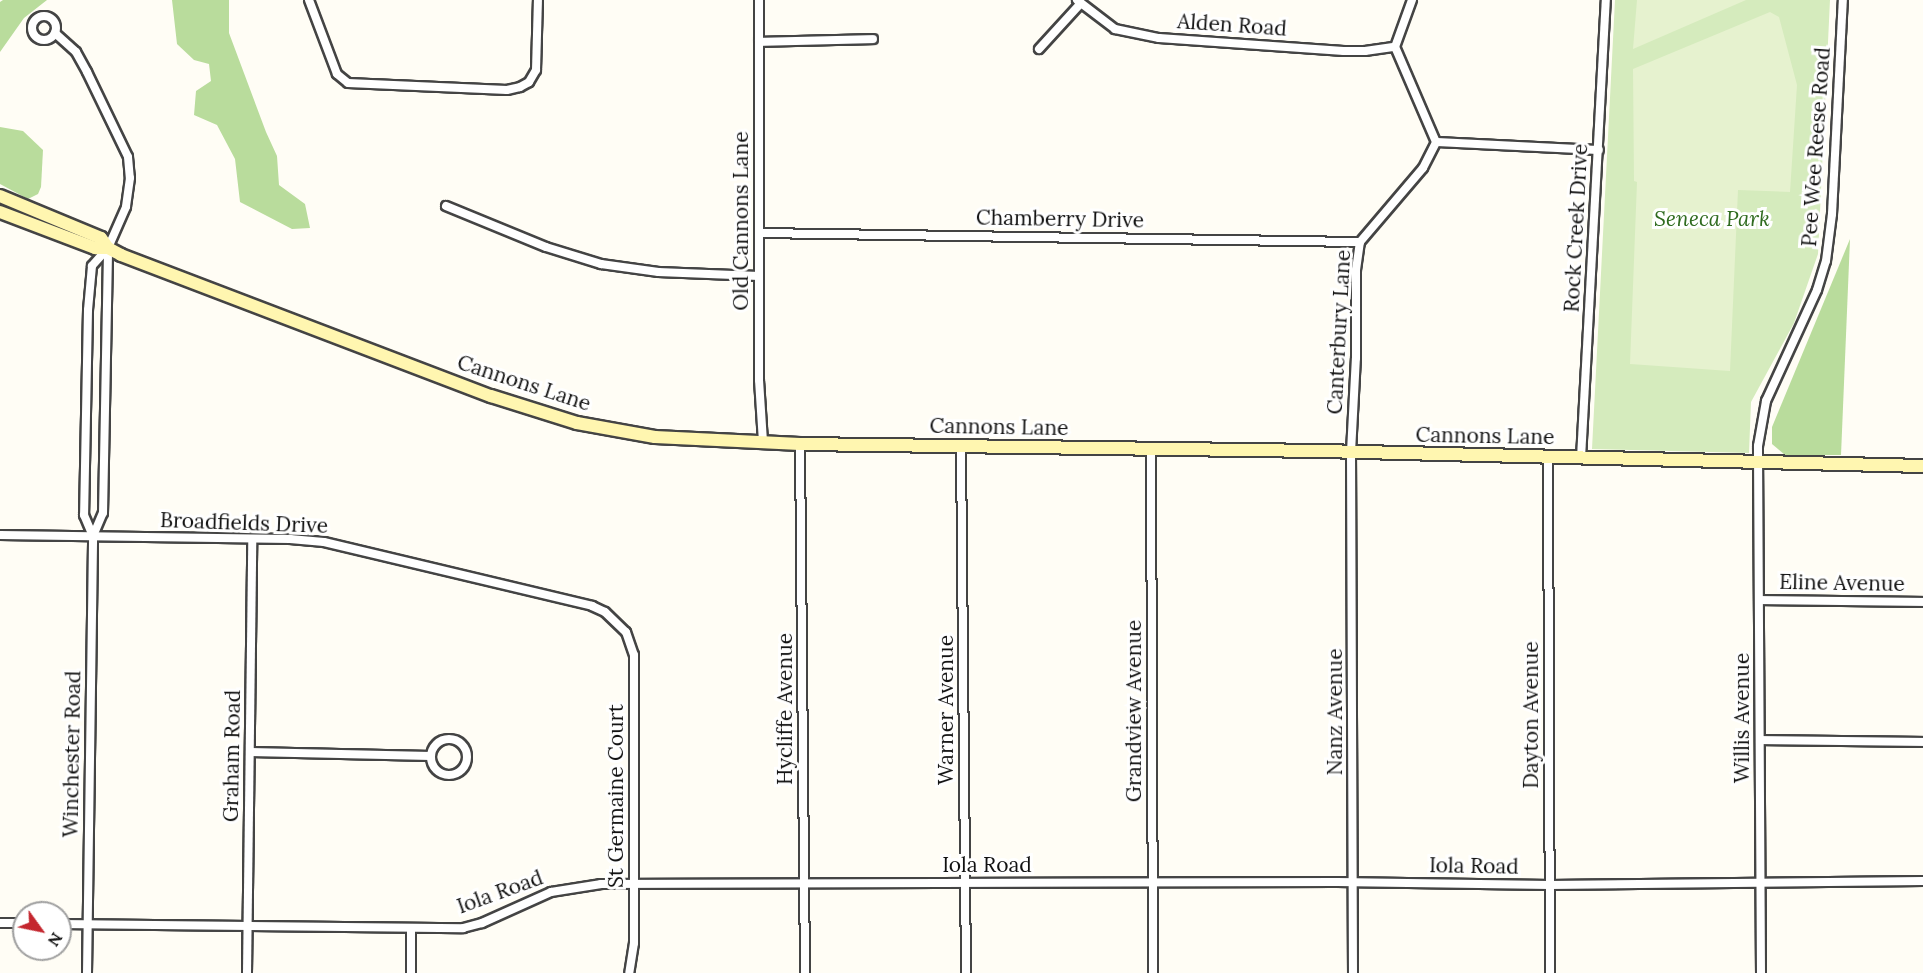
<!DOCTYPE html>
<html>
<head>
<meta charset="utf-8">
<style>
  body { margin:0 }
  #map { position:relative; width:1923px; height:973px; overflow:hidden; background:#fffdf5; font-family:Lora,serif }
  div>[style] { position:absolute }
  .green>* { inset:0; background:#d5ebbd }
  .forest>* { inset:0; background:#b9dc9c }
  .pitch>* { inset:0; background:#e6f2cf }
  .roads { filter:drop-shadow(2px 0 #444) drop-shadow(-2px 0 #444) drop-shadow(0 2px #444) drop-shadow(0 -2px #444) }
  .street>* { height:8px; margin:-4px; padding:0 4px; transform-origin:4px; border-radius:4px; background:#fff }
  .street>.ring { margin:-4px; padding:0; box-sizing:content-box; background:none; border:8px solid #fff; border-radius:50% }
  .secondary>* { height:12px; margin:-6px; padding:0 6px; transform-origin:6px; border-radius:6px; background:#fff6b0 }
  span { translate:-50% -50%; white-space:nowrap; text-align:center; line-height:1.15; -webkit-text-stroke:6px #fff; paint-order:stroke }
  .street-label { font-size:21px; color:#111 }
  .park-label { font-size:21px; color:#2f6b1f; font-style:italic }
  .north { position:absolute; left:12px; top:901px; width:60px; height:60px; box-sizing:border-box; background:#fff; border:2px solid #a0a0a0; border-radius:50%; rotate:123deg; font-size:16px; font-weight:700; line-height:24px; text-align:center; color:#111 }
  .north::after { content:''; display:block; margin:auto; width:21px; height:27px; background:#c4262e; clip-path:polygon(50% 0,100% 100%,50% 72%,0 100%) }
</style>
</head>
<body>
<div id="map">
  <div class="green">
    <i style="clip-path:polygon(1615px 0,1830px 0,1818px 254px,1794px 323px,1751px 402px,1749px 453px,1592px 449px)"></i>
  </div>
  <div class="forest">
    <i style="clip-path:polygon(3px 0,47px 0,24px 18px,0 52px,0 2px)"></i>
    <i style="clip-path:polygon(172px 0,229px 0,229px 33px,266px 132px,277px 156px,279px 185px,305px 204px,310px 228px,292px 229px,240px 202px,235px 159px,217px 125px,194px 115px,196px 91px,211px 81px,209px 64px,194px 60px,177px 44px)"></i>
    <i style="clip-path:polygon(0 127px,23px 131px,43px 150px,41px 187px,38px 194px,28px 199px,0 184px)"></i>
    <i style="clip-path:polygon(1850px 239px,1841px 455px,1785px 455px,1772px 444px,1772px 427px)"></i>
  </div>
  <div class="pitch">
    <i style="clip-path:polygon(1637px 0,1746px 0,1633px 49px)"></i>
    <i style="clip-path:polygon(1770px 12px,1779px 17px,1797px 85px,1790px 192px,1738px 190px,1730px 371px,1630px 364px,1637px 182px,1634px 181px,1633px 69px)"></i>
  </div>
  <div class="roads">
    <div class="street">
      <i style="left:309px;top:0;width:79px;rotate:69.3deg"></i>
      <i style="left:337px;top:74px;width:14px;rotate:39deg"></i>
      <i style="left:348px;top:83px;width:159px;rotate:2.5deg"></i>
      <i style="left:507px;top:90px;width:13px;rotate:-13deg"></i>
      <i style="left:520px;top:87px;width:10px;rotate:-29deg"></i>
      <i style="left:529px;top:82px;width:14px;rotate:-60deg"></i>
      <i style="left:536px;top:70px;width:70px;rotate:-88.4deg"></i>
      <i style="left:759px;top:0;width:380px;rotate:90deg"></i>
      <i style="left:759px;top:380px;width:62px;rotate:86.3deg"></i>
      <i style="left:1077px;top:0;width:48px;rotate:37.3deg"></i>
      <i style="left:1115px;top:29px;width:45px;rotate:11.6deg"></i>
      <i style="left:1159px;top:38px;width:185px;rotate:4deg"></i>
      <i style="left:1344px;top:51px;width:21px"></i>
      <i style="left:1365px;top:51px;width:30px;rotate:-8deg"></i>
      <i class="ring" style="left:32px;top:16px;width:16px;height:16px"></i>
      <i style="left:55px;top:33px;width:28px;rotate:42deg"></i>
      <i style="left:76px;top:52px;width:23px;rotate:61deg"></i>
      <i style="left:87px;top:72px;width:94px;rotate:64.2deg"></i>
      <i style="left:128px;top:157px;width:21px;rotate:85deg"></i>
      <i style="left:130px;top:178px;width:29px;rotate:98deg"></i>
      <i style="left:126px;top:207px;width:45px;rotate:113.7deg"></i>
      <i style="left:108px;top:248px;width:24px;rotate:132deg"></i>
      <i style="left:92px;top:266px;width:44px;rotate:95.2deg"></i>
      <i style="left:88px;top:310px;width:205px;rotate:91.1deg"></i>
      <i style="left:84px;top:515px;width:23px;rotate:67deg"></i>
      <i style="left:759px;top:42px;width:114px;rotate:-1.5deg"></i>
      <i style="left:1039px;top:49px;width:62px;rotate:-47.6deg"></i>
      <i style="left:1436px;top:142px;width:163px;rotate:2.8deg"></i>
      <i style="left:446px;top:206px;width:108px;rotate:22.3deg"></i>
      <i style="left:546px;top:247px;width:58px;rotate:17.2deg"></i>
      <i style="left:601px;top:264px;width:58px;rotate:8deg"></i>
      <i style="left:658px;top:272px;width:101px;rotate:2.3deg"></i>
      <i style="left:759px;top:233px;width:601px;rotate:0.86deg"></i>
      <i style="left:800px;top:444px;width:529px;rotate:89.46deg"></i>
      <i style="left:961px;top:446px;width:527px;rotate:89.46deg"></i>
      <i style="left:1151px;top:448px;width:525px;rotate:89.78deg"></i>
      <i style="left:1548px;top:457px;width:516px;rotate:89.78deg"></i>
      <i style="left:1581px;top:458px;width:459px;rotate:-86.9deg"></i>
      <i style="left:0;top:535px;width:290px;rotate:0.8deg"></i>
      <i style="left:290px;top:539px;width:34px;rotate:5deg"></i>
      <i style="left:324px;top:542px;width:276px;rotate:13.4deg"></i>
      <i style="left:592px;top:606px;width:14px;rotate:25deg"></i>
      <i style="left:605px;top:612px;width:29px;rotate:44deg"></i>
      <i style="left:626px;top:632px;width:24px;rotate:71deg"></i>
      <i style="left:634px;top:655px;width:288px;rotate:90deg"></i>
      <i style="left:634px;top:943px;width:30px;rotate:99deg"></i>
      <i style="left:1760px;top:600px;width:163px;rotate:0.7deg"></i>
      <i class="ring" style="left:431px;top:739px;width:28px;height:28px"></i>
      <i style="left:1760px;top:740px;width:163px;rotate:0.7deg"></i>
      <i style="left:250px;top:752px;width:181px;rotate:1.3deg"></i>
      <i style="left:0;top:923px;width:24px"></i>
      <i style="left:60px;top:924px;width:403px;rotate:0.6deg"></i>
      <i style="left:463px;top:928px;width:20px;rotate:-15deg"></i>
      <i style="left:482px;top:923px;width:76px;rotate:-24.2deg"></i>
      <i style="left:551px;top:892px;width:51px;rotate:-9.1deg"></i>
      <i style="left:601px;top:884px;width:736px;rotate:-0.16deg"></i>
      <i style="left:1337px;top:882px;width:213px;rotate:0.8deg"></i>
      <i style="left:1550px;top:885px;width:373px;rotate:-0.6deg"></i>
      <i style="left:87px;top:973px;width:437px;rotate:-89.2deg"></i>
      <i style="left:93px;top:536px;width:25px;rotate:-67deg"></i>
      <i style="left:103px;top:513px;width:265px;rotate:-88.9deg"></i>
      <i style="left:247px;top:973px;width:434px;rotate:-89.3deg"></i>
      <i style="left:411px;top:973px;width:44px;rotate:-90deg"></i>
      <i style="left:1353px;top:973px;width:521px;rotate:-90.22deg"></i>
      <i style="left:1351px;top:452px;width:94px;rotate:-87deg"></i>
      <i style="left:1356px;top:358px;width:88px;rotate:-90deg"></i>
      <i style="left:1356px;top:270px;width:28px;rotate:-82deg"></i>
      <i style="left:1360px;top:242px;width:97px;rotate:-49.6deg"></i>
      <i style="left:1423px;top:168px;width:29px;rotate:-63deg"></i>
      <i style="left:1436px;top:142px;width:103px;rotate:-113.3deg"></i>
      <i style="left:1395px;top:47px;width:50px;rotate:-70.1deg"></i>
      <i style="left:1761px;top:973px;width:527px;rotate:-90.33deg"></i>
      <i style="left:1758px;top:446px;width:46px;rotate:-79.9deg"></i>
      <i style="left:1766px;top:401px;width:122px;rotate:-65.3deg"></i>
      <i style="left:1817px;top:290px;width:30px;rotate:-73deg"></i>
      <i style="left:1826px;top:261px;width:47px;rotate:-82.7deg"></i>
      <i style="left:1832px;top:214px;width:214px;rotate:-87.1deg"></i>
    </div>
    <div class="secondary">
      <i style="left:0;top:196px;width:109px;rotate:22.6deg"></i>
      <i style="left:101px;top:238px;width:12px;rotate:55deg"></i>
      <i style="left:108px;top:248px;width:15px;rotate:28deg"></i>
      <i style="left:121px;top:255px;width:396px;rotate:20.9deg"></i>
      <i style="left:491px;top:396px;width:90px;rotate:17.4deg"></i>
      <i style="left:577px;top:423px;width:79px;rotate:10.2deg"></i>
      <i style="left:655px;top:437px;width:145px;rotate:2.8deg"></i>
      <i style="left:800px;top:444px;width:522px;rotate:0.77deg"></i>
      <i style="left:1322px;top:451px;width:601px;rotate:1.43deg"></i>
      <i style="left:0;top:212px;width:102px;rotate:20.8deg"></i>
      <i style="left:95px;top:248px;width:13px"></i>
    </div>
  </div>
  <div class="street-label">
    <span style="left:1232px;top:25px;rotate:4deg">Alden Road</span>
    <span style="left:1816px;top:147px;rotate:-86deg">Pee Wee Reese Road</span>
    <span style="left:1060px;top:219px;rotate:1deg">Chamberry Drive</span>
    <span style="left:741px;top:221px;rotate:-90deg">Old Cannons Lane</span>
    <span style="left:1576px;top:228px;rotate:-87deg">Rock Creek Drive</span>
    <span style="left:1339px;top:332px;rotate:-87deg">Canterbury Lane</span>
    <span style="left:524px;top:383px;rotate:18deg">Cannons Lane</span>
    <span style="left:999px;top:427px;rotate:1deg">Cannons Lane</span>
    <span style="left:1485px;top:436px;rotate:1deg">Cannons Lane</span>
    <span style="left:244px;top:523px;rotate:2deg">Broadfields Drive</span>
    <span style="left:1842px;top:583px;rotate:1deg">Eline Avenue</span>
    <span style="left:785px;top:709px;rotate:-90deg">Hycliffe Avenue</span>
    <span style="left:946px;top:710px;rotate:-90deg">Warner Avenue</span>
    <span style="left:1134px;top:711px;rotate:-90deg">Grandview Avenue</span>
    <span style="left:1335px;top:712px;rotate:-90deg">Nanz Avenue</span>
    <span style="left:1531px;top:715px;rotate:-90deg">Dayton Avenue</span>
    <span style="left:1742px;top:718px;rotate:-90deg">Willis Avenue</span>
    <span style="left:72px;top:754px;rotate:-89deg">Winchester Road</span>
    <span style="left:232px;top:756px;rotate:-89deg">Graham Road</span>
    <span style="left:616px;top:796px;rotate:-90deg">St Germaine Court</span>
    <span style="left:987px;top:865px">Iola Road</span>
    <span style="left:1474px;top:866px;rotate:1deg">Iola Road</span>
    <span style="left:500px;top:892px;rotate:-20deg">Iola Road</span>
  </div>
  <div class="park-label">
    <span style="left:1712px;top:219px">Seneca Park</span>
  </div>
  <div class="north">N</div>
</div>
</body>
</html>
